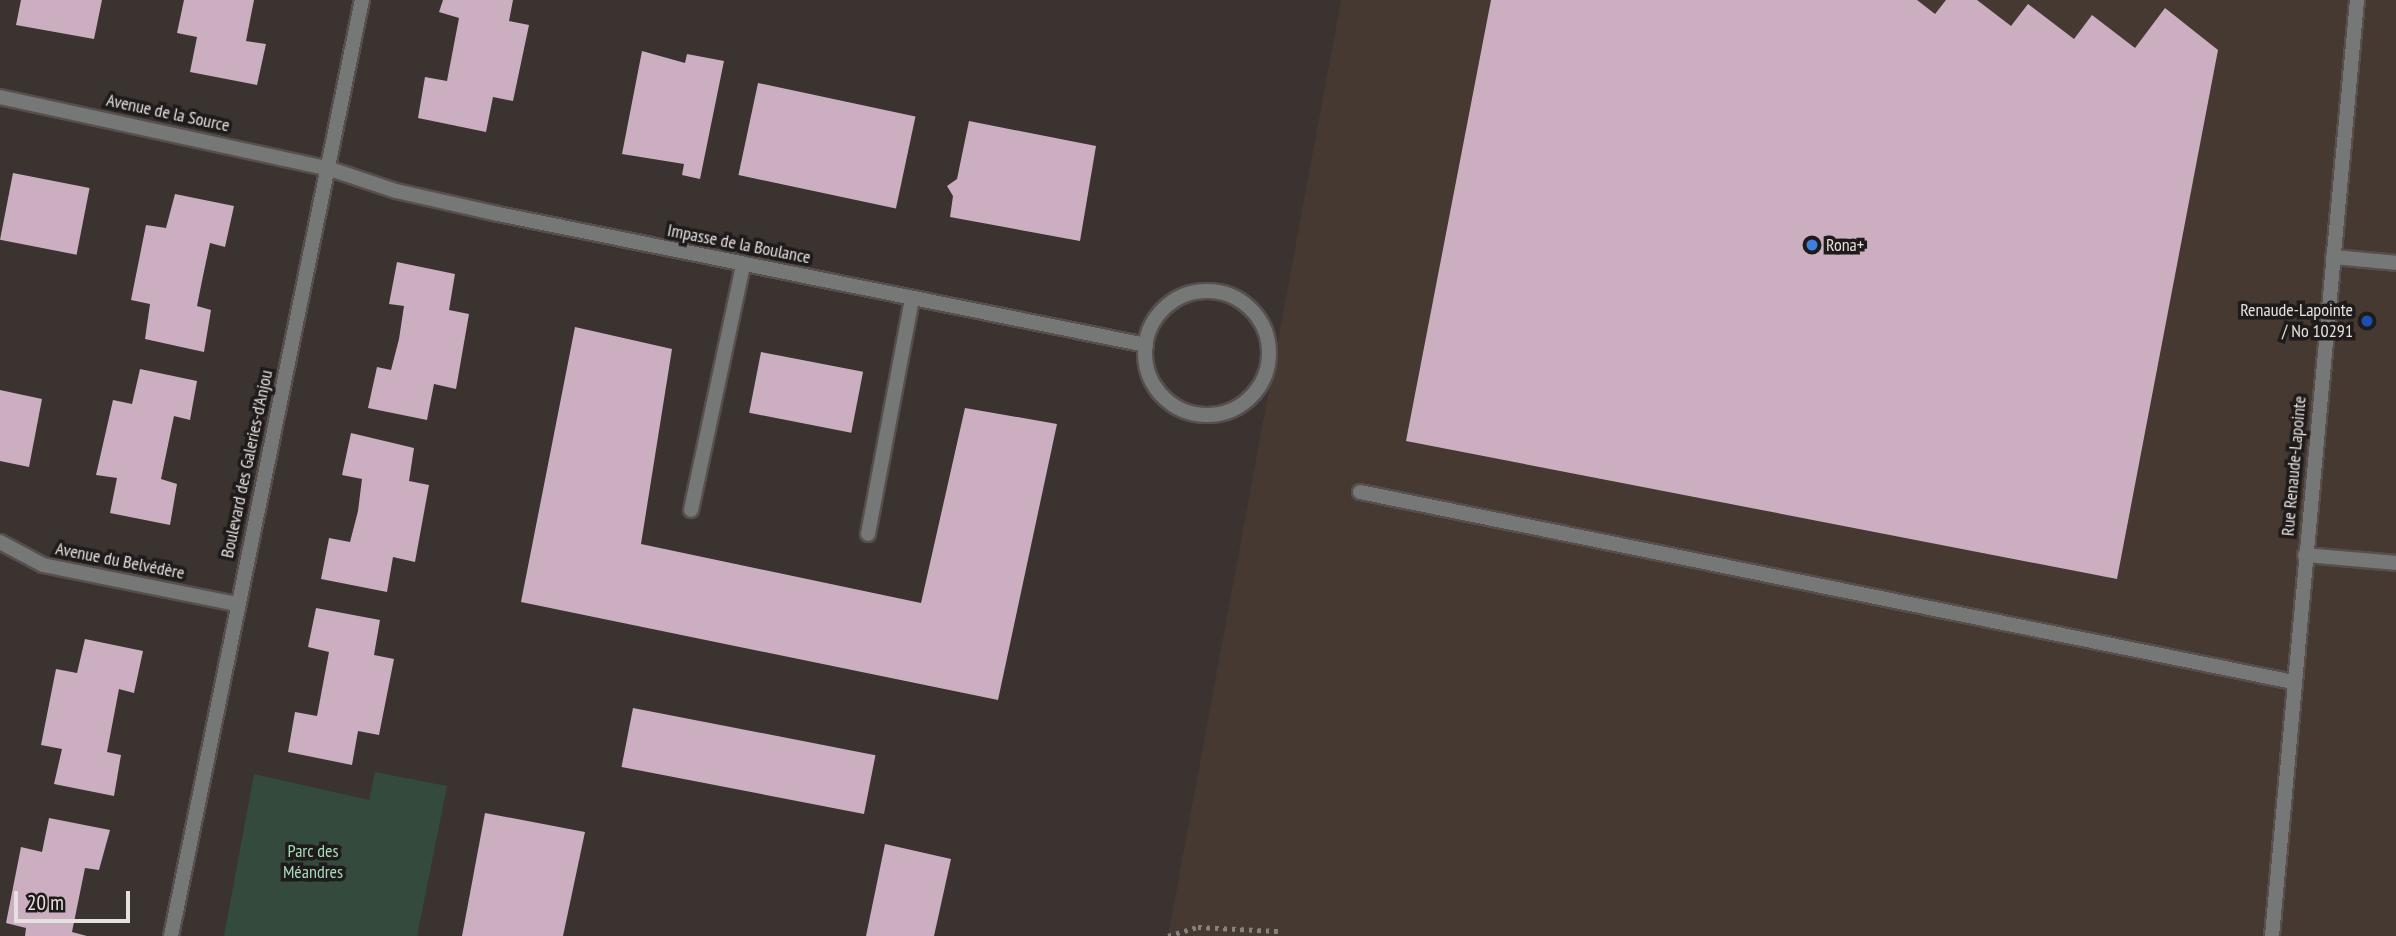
<!DOCTYPE html>
<html>
<head>
<meta charset="utf-8">
<style>
  body { margin:0 }
  #map { position:relative; width:2396px; height:936px; overflow:hidden; background:#3a3330; font-family:"PT Sans Narrow",sans-serif }
  div>[style] { position:absolute }
  .built>* { inset:0; background:#463932 }
  .green>* { inset:0; background:#334a3c }
  .building>* { inset:0; background:#cbafc0; transform-origin:0 0 }
  .path>* { height:4.5px; margin-top:-2.25px; transform-origin:0; background:repeating-linear-gradient(90deg,#87817e 0 3.5px,transparent 0 8.5px) }
  .roads { filter:drop-shadow(2px 0 #564f4c) drop-shadow(-2px 0 #564f4c) drop-shadow(0 2px #564f4c) drop-shadow(0 -2px #564f4c) }
  .service>* { height:14px; margin:-7px; padding:0 7px; transform-origin:7px; border-radius:7px; background:#757876 }
  .minor>* { height:14px; margin:-7px; padding:0 7px; transform-origin:7px; border-radius:7px; background:#757876 }
  .minor>.ring { margin:-7px; padding:0; box-sizing:content-box; background:none; border:14px solid #757876; border-radius:50% }
  .tertiary>* { height:14px; margin:-7px; padding:0 7px; transform-origin:7px; border-radius:7px; background:#757876 }
  .dots>* { width:19px; height:19px; translate:-50% -50%; box-sizing:border-box; border:4px solid #1f1b1a; border-radius:50% }
  span { translate:-50% -50%; white-space:nowrap; text-align:center; line-height:1.15; -webkit-text-stroke:7px #1f1b1a; paint-order:stroke }
  .street-label { font-size:18px; color:#e6e1df }
  .poi-label { font-size:18px; color:#e6e1df }
  .left { translate:0 -50%; text-align:left }
  .right { translate:-100% -50%; text-align:right }
  .park-label { font-size:18px; color:#a6dbba }
  .scale { position:absolute; left:14px; top:891px; width:116px; height:32px; box-sizing:border-box; border:4px solid #e6e1df; border-top:0; padding-left:9px; font-size:21px; line-height:24px; white-space:nowrap; color:#e6e1df; -webkit-text-stroke:5px #1f1b1a; paint-order:stroke }
</style>
</head>
<body>
<div id="map">
  <div class="built">
    <i style="clip-path:polygon(1341px 0,2396px 0,2396px 936px,1168px 936px)"></i>
  </div>
  <div class="green">
    <i style="clip-path:polygon(375px 772px,447px 786px,417px 936px,224px 936px,254px 774px,369px 800px)"></i>
  </div>
  <div class="building">
    <i style="clip-path:polygon(21px 0,102px 0,94px 39px,16px 25px)"></i>
    <i style="clip-path:polygon(184px 0,254px 0,246px 41px,266px 44px,257px 85px,190px 72px,197px 37px,177px 33px)"></i>
    <i style="clip-path:polygon(443px 0,513px 0,509px 21px,529px 25px,513px 101px,493px 97px,486px 132px,418px 118px,425px 77px,447px 81px,459px 18px,439px 12px)"></i>
    <i style="clip-path:polygon(1491px 0,1917px 0,1935px 14px,1946px 0,1977px 0,2011px 26px,2028px 4px,2074px 39px,2092px 15px,2135px 48px,2165px 8px,2218px 50px,2117px 579px,1406px 441px)"></i>
    <i style="clip-path:polygon(642px 51px,685px 63px,687px 54px,724px 61px,700px 179px,682px 175px,684px 164px,622px 154px)"></i>
    <i style="left:758px;top:83px;width:161px;height:94px;rotate:12deg"></i>
    <i style="clip-path:polygon(969px 121px,1096px 146px,1080px 241px,950px 217px,953px 196px,947px 186px,957px 179px)"></i>
    <i style="left:13px;top:173px;width:78px;height:68px;rotate:11deg"></i>
    <i style="clip-path:polygon(175px 194px,234px 206px,225px 247px,210px 243px,203px 276px,197px 306px,211px 310px,204px 352px,145px 339px,150px 304px,131px 300px,146px 225px,166px 228px)"></i>
    <i style="clip-path:polygon(397px 262px,455px 274px,449px 310px,469px 314px,456px 389px,434px 384px,427px 420px,368px 408px,377px 367px,391px 370px,399px 339px,404px 306px,389px 304px)"></i>
    <i style="clip-path:polygon(575px 327px,672px 349px,641px 544px,921px 603px,965px 408px,1057px 424px,998px 700px,521px 602px)"></i>
    <i style="left:761px;top:352px;width:104px;height:62px;rotate:11deg"></i>
    <i style="clip-path:polygon(140px 369px,197px 381px,190px 420px,174px 416px,161px 479px,177px 484px,170px 525px,110px 513px,117px 478px,96px 475px,113px 400px,132px 404px)"></i>
    <i style="clip-path:polygon(0 390px,42px 399px,29px 467px,0 461px)"></i>
    <i style="clip-path:polygon(351px 433px,414px 448px,409px 481px,429px 485px,415px 562px,393px 557px,387px 592px,321px 579px,329px 538px,350px 542px,358px 511px,362px 479px,342px 475px)"></i>
    <i style="clip-path:polygon(316px 608px,380px 620px,374px 655px,394px 659px,379px 735px,358px 731px,352px 765px,288px 752px,295px 712px,317px 716px,329px 652px,308px 647px)"></i>
    <i style="clip-path:polygon(85px 639px,143px 651px,134px 693px,119px 689px,107px 752px,121px 755px,114px 796px,54px 784px,62px 749px,41px 745px,56px 669px,77px 673px)"></i>
    <i style="left:633px;top:708px;width:247px;height:60px;rotate:11deg"></i>
    <i style="clip-path:polygon(485px 813px,585px 832px,563px 936px,462px 936px)"></i>
    <i style="clip-path:polygon(49px 818px,110px 830px,99px 870px,85px 868px,72px 932px,87px 936px,25px 936px,26px 928px,6px 923px,21px 847px,42px 852px)"></i>
    <i style="clip-path:polygon(885px 844px,951px 859px,934px 936px,866px 936px)"></i>
  </div>
  <div class="path">
    <i style="left:1168px;top:936px;width:31px;rotate:-17deg"></i>
    <i style="left:1198px;top:927px;width:80px;rotate:2.9deg"></i>
  </div>
  <div class="roads">
    <div class="service">
      <i style="left:2333px;top:257px;width:63px;rotate:5.4deg"></i>
      <i style="left:1360px;top:492px;width:952px;rotate:11.51deg"></i>
      <i style="left:2305px;top:555px;width:91px;rotate:5deg"></i>
    </div>
    <div class="minor">
      <i style="left:0;top:97px;width:335px;rotate:12.3deg"></i>
      <i style="left:327px;top:168px;width:73px;rotate:18.4deg"></i>
      <i style="left:396px;top:191px;width:105px;rotate:12.7deg"></i>
      <i style="left:498px;top:214px;width:661px;rotate:11.43deg"></i>
      <i class="ring" style="left:1145px;top:291px;width:110px;height:110px"></i>
      <i style="left:691px;top:510px;width:250px;rotate:-78deg"></i>
      <i style="left:868px;top:534px;width:240px;rotate:-79.4deg"></i>
      <i style="left:0;top:542px;width:49px;rotate:28.1deg"></i>
      <i style="left:43px;top:565px;width:198px;rotate:11.4deg"></i>
      <i style="left:171px;top:936px;width:955px;rotate:-78.47deg"></i>
    </div>
    <div class="tertiary">
      <i style="left:2272px;top:936px;width:940px;rotate:-84.81deg"></i>
    </div>
  </div>
  <div class="dots">
    <i style="left:1812px;top:245px;background:#3f7fe0"></i>
    <i style="left:2367px;top:321px;background:#1a4fb4"></i>
  </div>
  <div class="street-label">
    <span style="left:168px;top:113px;rotate:12deg">Avenue de la Source</span>
    <span style="left:739px;top:244px;rotate:11deg">Impasse de la Boulance</span>
    <span style="left:247px;top:464px;rotate:-78deg">Boulevard des Galeries-d'Anjou</span>
    <span style="left:2294px;top:466px;rotate:-85deg">Rue Renaude-Lapointe</span>
    <span style="left:120px;top:561px;rotate:11deg">Avenue du Belvédère</span>
  </div>
  <div class="poi-label">
    <span class="left" style="left:1826px;top:245px">Rona+</span>
    <span class="right" style="left:2353px;top:321px">Renaude-Lapointe<br>/ No 10291</span>
  </div>
  <div class="park-label">
    <span style="left:313px;top:862px">Parc des<br>Méandres</span>
  </div>
  <div class="scale">20 m</div>
</div>
</body>
</html>
